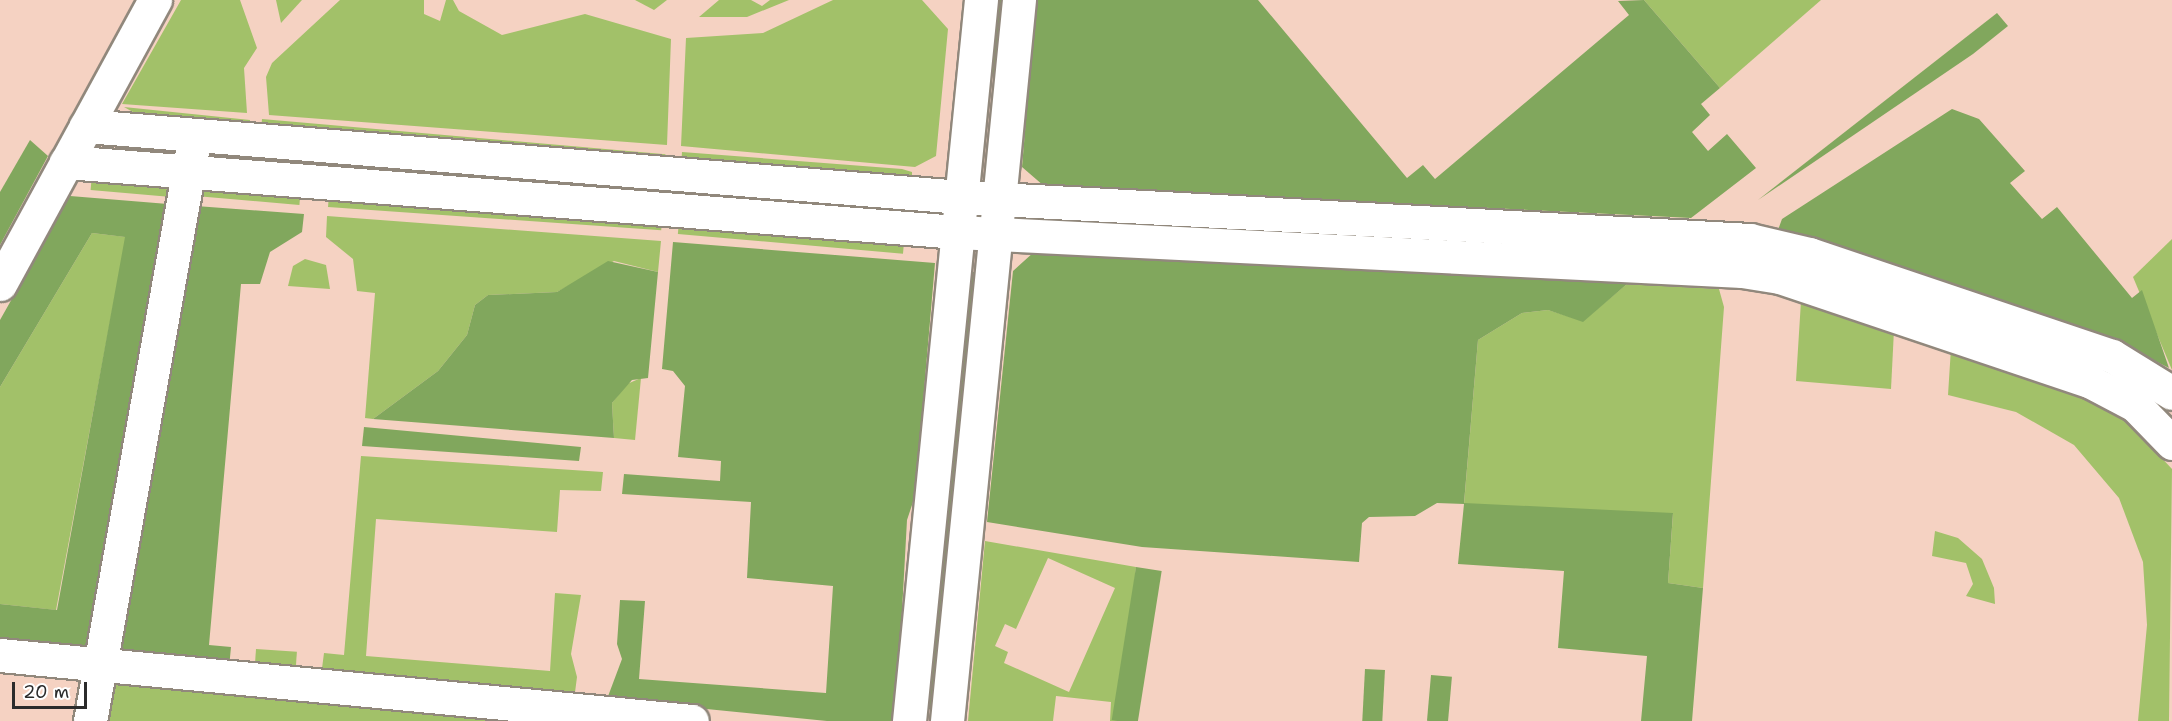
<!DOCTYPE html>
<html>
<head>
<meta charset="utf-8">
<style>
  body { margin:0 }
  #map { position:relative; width:2172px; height:721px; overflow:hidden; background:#f7e4ce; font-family:"Shantell Sans",sans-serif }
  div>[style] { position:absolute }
  .built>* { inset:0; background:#f5d2c2; transform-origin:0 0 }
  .green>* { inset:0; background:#a2c169; transform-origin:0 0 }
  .forest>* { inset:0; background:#81a75d; transform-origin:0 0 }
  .roads { filter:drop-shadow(2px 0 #91887c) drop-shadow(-2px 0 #91887c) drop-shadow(0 2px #91887c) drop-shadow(0 -2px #91887c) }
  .minor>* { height:33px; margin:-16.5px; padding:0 16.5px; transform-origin:16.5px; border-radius:16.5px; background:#fff }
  span { translate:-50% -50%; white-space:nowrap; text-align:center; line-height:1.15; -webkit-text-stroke:4.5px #fff; paint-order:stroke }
  .scale { position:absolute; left:12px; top:682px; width:75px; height:27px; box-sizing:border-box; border:3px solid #2b2b2b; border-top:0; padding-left:8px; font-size:18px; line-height:21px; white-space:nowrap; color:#2b2b2b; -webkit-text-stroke:4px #fff; paint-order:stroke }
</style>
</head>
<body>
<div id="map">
  <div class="built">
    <i style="left:0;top:0;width:2172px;height:721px"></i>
  </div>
  <div class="green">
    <i style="clip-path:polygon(181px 0,240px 0,257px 48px,244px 68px,247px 113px,122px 104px)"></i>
    <i style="clip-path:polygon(276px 0,302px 0,281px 23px)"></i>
    <i style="clip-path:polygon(340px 0,424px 0,424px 14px,440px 21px,446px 0,453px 0,459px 11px,502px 35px,585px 14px,671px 39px,667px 145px,269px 115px,266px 77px,272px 63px)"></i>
    <i style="clip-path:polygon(635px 0,667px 0,654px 10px)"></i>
    <i style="clip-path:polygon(719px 0,751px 0,762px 6px,770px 0,789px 0,747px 17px,699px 17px)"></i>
    <i style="clip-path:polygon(833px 0,922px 0,948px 29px,936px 156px,915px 167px,681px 146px,686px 38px,763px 33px)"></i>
    <i style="clip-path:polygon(1644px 0,1821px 0,1720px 88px)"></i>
    <i style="clip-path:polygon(124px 107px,250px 120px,249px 132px,156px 125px)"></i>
    <i style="left:262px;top:119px;width:405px;height:14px;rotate:5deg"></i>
    <i style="left:202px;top:151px;width:87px;height:5px;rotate:4deg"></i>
    <i style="clip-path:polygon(682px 152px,902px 169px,912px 172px,912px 186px,681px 168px)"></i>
    <i style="clip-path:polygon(340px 161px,662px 187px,661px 193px,340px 166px)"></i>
    <i style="left:92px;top:174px;width:81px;height:16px;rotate:5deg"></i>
    <i style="left:197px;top:182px;width:104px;height:14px;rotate:5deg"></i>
    <i style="left:679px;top:189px;width:229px;height:5px;rotate:5deg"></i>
    <i style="left:329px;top:193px;width:334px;height:14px;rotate:4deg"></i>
    <i style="clip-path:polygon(327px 216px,661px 241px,658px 272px,614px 261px,557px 292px,488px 295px,475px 305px,467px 335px,438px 371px,373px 419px,365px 418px,375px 293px,357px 291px,353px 259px,326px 237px)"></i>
    <i style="left:679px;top:221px;width:226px;height:13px;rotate:5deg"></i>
    <i style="clip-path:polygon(92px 233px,126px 237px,56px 610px,0 604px,0 387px)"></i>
    <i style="clip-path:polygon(2172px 239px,2172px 370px,2133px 277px)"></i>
    <i style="clip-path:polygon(305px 259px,326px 265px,330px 289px,288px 286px,293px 266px)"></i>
    <i style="clip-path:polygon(1627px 284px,1719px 289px,1724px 307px,1703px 588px,1668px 583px,1673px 514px,1464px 504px,1478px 340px,1522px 313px,1548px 310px,1583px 321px)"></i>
    <i style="clip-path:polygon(1801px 301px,1894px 330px,1891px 389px,1796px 381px)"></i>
    <i style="clip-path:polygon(1951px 348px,2112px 405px,2172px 469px,2169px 721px,2138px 721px,2147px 625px,2143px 562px,2119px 498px,2074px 445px,2016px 412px,1948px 395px)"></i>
    <i style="clip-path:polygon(641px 378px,635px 440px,614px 438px,612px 403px,627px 384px)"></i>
    <i style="clip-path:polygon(361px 456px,603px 472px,601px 491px,560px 490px,557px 532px,376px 519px,366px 656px,550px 671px,555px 593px,581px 595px,571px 654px,577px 677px,574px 700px,321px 676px,324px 653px,344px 655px)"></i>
    <i style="clip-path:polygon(1935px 531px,1958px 538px,1982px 559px,1994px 588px,1995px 604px,1966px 596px,1973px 584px,1966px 563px,1932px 556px)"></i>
    <i style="clip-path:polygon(evenodd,985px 541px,1136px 567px,1121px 721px,1110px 721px,1111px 702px,1056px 696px,1053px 721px,968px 721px,985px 541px,1048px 558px,1115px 588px,1069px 692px,1004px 663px,1008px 652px,995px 646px,1005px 624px,1016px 629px,1048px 558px)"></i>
    <i style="left:256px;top:649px;width:41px;height:20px;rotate:4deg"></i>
    <i style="clip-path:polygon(113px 676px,568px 721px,106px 721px)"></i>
  </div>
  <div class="forest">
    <i style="left:993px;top:0;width:17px;height:170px"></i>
    <i style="clip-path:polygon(1036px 0,1258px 0,1407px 178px,1423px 165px,1435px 179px,1629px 15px,1618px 1px,1644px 0,1720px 88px,1701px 104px,1710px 115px,1692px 132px,1708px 151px,1727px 134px,1756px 168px,1691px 218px,1044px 186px,1022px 167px)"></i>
    <i style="clip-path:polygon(1997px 13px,2008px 26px,1973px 54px,1758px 200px)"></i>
    <i style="clip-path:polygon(1952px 109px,1979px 119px,2025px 171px,2010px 183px,2042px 219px,2057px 207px,2132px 298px,2142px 290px,2169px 368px,2131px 349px,1778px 230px,1782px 219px)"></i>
    <i style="clip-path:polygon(30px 140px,48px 156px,0 245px,0 192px)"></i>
    <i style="clip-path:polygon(70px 196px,168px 204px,87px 653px,0 645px,0 604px,57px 610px,125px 237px,92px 233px,0 387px,0 320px)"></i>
    <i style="clip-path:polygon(196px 206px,304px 214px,302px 232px,270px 252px,260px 284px,241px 284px,209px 645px,231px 647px,229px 668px,121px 658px,114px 648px)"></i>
    <i style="clip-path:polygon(673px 242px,935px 263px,915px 496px,907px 520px,896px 721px,827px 721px,607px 699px,622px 659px,617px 644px,620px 600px,645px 601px,639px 679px,826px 693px,833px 586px,747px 578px,751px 502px,622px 494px,624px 474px,720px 481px,721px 461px,678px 457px,685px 386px,673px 371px,662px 369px)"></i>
    <i style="clip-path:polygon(1034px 252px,1627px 284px,1583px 322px,1548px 310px,1522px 313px,1478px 340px,1464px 503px,1673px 513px,1668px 583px,1703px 588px,1692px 721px,1641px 721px,1647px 656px,1558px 648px,1564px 571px,1458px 564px,1464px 504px,1437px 503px,1415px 516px,1369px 517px,1362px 523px,1359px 562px,1142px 547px,987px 522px,1013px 271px)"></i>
    <i style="clip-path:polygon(608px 261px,658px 272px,648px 378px,632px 380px,612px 403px,614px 438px,373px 419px,438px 371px,467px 335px,475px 305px,488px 295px,557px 292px)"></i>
    <i style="clip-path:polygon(962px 272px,981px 272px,935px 710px,923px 708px)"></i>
    <i style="clip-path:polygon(364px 427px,581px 447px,579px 461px,362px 446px)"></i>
    <i style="left:1136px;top:567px;width:26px;height:155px;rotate:9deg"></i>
    <i style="left:1365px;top:669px;width:20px;height:52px;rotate:3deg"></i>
    <i style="left:1431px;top:675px;width:21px;height:46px;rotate:5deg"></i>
  </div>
  <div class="roads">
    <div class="minor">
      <i style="left:86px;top:126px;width:878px;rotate:4.64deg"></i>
      <i style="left:961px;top:197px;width:790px;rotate:3.12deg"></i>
      <i style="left:1750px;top:240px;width:61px;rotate:13.3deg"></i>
      <i style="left:1809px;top:254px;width:320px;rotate:18.6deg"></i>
      <i style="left:2112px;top:356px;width:70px;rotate:31.7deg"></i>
      <i style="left:66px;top:162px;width:894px;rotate:4.49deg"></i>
      <i style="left:957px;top:232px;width:786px;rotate:2.84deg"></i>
      <i style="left:1742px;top:271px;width:38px;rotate:9deg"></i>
      <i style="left:1780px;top:277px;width:326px;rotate:18.6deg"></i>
      <i style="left:2089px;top:381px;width:52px;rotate:27.6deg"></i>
      <i style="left:2135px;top:405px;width:53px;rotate:45.8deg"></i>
      <i style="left:0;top:284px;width:324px;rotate:-61.4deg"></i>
      <i style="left:0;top:655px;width:695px;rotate:5.45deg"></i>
      <i style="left:90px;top:721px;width:579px;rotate:-79.85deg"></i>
      <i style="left:909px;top:721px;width:725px;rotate:-84.3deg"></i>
      <i style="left:947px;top:721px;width:725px;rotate:-84.3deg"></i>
    </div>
  </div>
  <div class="scale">20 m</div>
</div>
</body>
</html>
